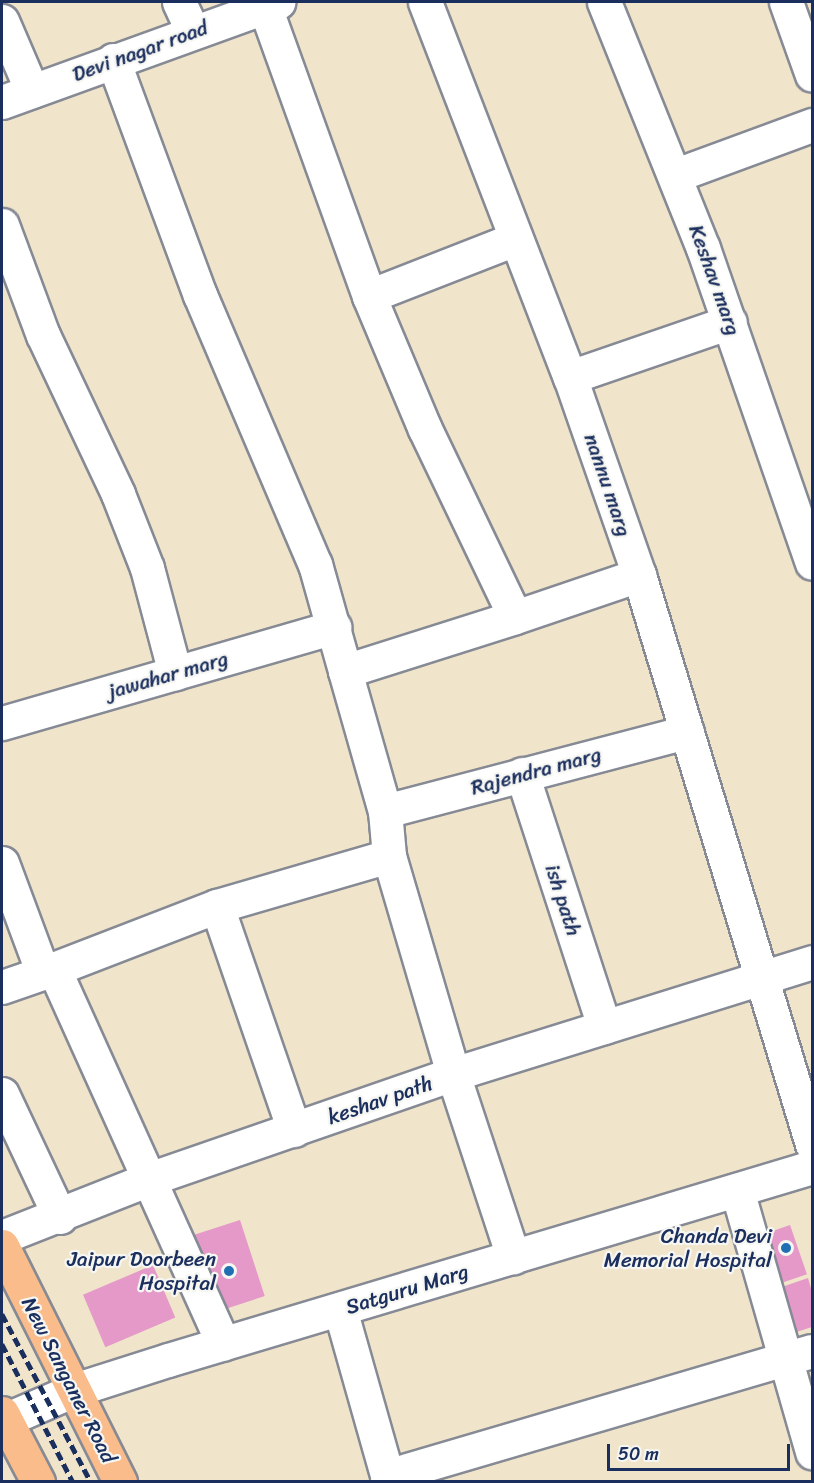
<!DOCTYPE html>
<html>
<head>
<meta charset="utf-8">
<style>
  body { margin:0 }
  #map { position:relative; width:814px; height:1483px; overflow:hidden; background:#f0e4ca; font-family:Sriracha,sans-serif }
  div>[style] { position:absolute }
  .building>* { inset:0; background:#e499c9; transform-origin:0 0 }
  .roads { filter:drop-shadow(2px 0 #868a94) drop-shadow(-2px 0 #868a94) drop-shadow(0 2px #868a94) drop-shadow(0 -2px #868a94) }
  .minor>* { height:33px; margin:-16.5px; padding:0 16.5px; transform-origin:16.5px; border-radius:16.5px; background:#fff }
  .major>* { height:33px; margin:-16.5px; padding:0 16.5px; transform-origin:16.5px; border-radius:16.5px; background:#f9bc8a }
  .rail>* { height:4.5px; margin-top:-2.25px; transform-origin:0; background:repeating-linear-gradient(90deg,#1b2f5e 0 9px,transparent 0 13.5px) }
  .dots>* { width:16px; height:16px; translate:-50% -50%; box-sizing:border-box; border:3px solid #f6f6f2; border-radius:50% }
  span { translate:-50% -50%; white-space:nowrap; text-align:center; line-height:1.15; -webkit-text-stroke:4.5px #f6f6f2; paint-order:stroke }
  .street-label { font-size:21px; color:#1b2f5e }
  .poi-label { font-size:21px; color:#1b2f5e }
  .right { translate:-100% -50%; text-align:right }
  .frame { position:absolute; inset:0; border:3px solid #1b2f5e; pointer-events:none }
  .scale { position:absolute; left:607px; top:1444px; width:183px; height:27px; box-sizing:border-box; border:3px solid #1b2f5e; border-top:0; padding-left:8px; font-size:18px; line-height:21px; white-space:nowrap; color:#1b2f5e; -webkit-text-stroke:4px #f6f6f2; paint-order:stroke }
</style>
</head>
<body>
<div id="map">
  <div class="building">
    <i style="left:240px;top:1220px;width:80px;height:48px;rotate:72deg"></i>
    <i style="left:790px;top:1225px;width:52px;height:35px;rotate:71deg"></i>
    <i style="left:153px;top:1265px;width:57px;height:76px;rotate:67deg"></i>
    <i style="clip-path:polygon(808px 1278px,812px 1292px,812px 1327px,787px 1335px,773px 1290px)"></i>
  </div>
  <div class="roads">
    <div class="minor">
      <i style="left:179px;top:2px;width:33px;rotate:65deg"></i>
      <i style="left:425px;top:2px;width:402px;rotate:68.9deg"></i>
      <i style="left:570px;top:377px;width:210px;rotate:70.8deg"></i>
      <i style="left:639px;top:575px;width:595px;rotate:73.09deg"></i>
      <i style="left:604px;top:2px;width:265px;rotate:68.1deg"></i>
      <i style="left:703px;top:248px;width:333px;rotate:70.9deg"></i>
      <i style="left:786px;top:2px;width:77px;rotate:70.4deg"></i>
      <i style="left:265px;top:7px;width:307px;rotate:70.2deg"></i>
      <i style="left:369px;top:296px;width:144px;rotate:67.2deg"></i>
      <i style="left:425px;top:429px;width:208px;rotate:64.4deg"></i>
      <i style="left:515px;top:617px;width:131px;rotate:-18.7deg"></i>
      <i style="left:2px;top:21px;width:76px;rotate:66.8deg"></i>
      <i style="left:113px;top:60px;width:251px;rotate:69.7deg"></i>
      <i style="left:200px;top:295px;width:293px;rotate:66.9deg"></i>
      <i style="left:315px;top:564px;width:111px;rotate:74.3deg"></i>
      <i style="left:345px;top:671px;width:178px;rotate:-17.6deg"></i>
      <i style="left:2px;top:102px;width:294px;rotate:-19.9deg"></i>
      <i style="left:676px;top:175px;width:145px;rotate:-20.2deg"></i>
      <i style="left:2px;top:225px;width:117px;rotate:69.6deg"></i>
      <i style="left:43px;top:335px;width:176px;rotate:64.7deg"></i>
      <i style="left:118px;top:494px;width:79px;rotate:68.6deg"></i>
      <i style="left:147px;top:568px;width:109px;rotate:75.1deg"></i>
      <i style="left:369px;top:296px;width:157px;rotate:-21.3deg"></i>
      <i style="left:570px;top:377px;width:169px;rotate:-19deg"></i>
      <i style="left:345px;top:671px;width:146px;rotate:74.1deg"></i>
      <i style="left:385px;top:811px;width:45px;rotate:84.9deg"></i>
      <i style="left:389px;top:856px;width:227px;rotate:73.6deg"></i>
      <i style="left:453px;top:1074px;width:193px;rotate:71.8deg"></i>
      <i style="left:2px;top:723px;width:346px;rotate:-16.1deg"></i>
      <i style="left:522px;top:774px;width:266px;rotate:72deg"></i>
      <i style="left:385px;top:811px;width:312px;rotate:-14.7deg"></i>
      <i style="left:2px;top:863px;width:117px;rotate:69.6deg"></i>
      <i style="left:217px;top:906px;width:175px;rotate:158.9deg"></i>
      <i style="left:54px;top:969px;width:411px;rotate:65.7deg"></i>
      <i style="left:2px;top:987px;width:55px;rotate:-19.1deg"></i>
      <i style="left:2px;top:1094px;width:136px;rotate:64.8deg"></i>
      <i style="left:294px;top:1130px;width:237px;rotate:-109deg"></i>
      <i style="left:217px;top:906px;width:179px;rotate:-16.2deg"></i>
      <i style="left:737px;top:1190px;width:273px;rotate:74deg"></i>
      <i style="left:2px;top:1237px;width:161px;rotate:-21.5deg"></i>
      <i style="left:152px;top:1178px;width:318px;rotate:-19.1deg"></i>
      <i style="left:453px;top:1074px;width:376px;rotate:-17.3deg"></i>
      <i style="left:340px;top:1309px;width:180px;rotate:74.2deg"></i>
      <i style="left:5px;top:1420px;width:75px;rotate:-23.5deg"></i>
      <i style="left:74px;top:1390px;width:99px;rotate:-17.7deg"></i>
      <i style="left:168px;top:1360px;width:672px;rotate:-16.68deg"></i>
      <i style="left:387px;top:1476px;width:443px;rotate:-16.4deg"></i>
    </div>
    <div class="major">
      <i style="left:2px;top:1246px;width:264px;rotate:63.4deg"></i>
      <i style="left:2px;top:1413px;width:78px;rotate:62.4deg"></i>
    </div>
  </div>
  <div class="rail">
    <i style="left:2px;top:1314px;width:190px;rotate:62.1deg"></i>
    <i style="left:2px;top:1344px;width:155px;rotate:62.8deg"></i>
  </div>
  <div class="dots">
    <i style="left:786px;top:1248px;background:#1f6fb2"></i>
    <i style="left:229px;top:1271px;background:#1f6fb2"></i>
  </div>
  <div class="street-label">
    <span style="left:140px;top:51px;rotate:-20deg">Devi nagar road</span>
    <span style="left:715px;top:280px;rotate:70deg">Keshav marg</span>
    <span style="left:608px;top:485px;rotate:71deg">nannu marg</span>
    <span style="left:168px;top:675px;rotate:-16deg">jawahar marg</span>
    <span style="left:536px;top:771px;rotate:-15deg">Rajendra marg</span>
    <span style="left:563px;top:900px;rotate:72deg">ish path</span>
    <span style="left:380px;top:1100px;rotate:-19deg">keshav path</span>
    <span style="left:407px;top:1289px;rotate:-17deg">Satguru Marg</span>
    <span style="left:69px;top:1380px;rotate:63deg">New Sanganer Road</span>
  </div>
  <div class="poi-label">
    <span class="right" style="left:772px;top:1248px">Chanda Devi<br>Memorial Hospital</span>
    <span class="right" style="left:216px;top:1271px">Jaipur Doorbeen<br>Hospital</span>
  </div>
  <div class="frame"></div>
  <div class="scale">50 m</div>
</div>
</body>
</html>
